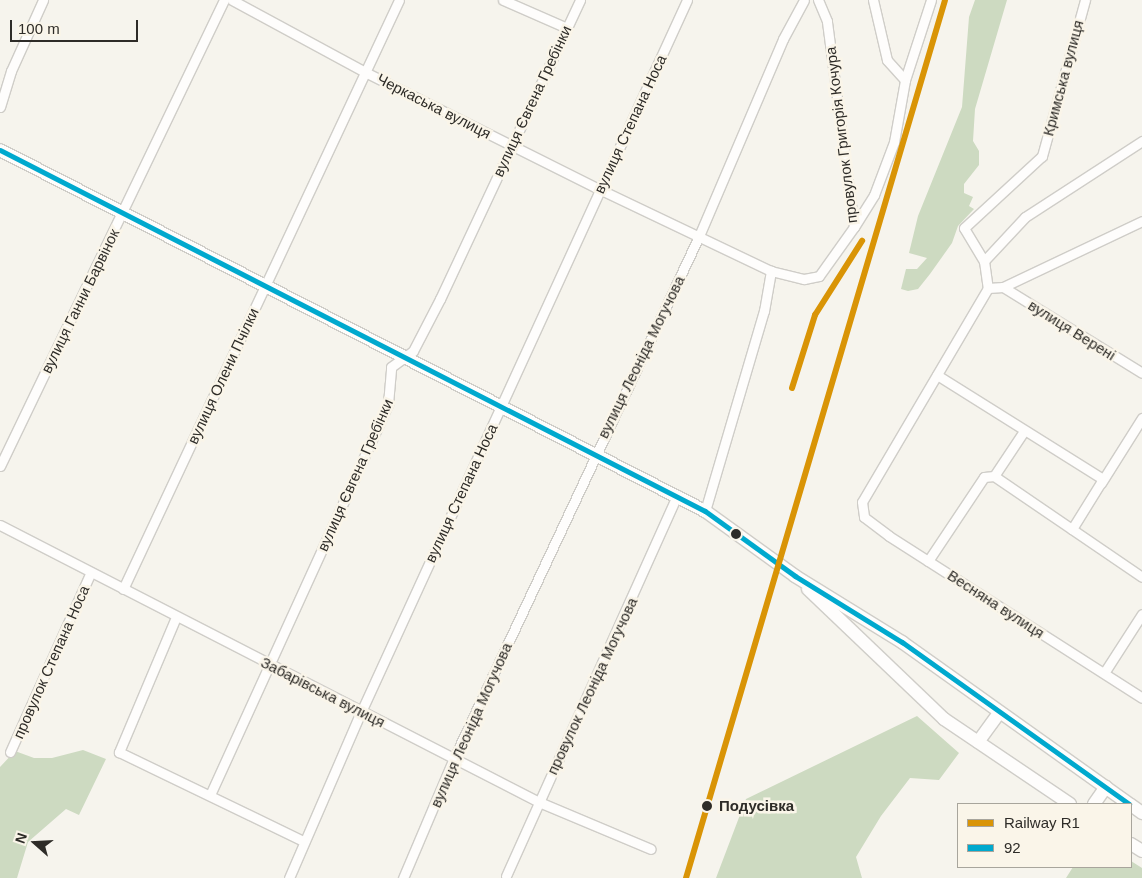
<!DOCTYPE html>
<html>
<head>
<meta charset="utf-8">
<style>
  body { margin:0 }
  #map { position:relative; width:1142px; height:878px; overflow:hidden; background:#f6f4ed; font-family:Helvetica,sans-serif }
  div>[style] { position:absolute }
  .forest>* { inset:0; background:#cddac1 }
  .roads { filter:drop-shadow(1px 0 #cfcdc8) drop-shadow(-1px 0 #cfcdc8) drop-shadow(0 1px #cfcdc8) drop-shadow(0 -1px #cfcdc8) }
  .minor>* { height:9px; margin:-4.5px; padding:0 4.5px; transform-origin:4.5px; border-radius:4.5px; background:#fefdfc }
  .secondary>* { height:12px; margin:-6px; padding:0 6px; transform-origin:6px; border-radius:6px; background:#fefdfc }
  .bus-1>* { height:5px; margin:-2.5px; padding:0 2.5px; transform-origin:2.5px; border-radius:2.5px; background:#00a9ce }
  .rail-1>* { height:6px; margin:-3px; padding:0 3px; transform-origin:3px; border-radius:3px; background:#d99406 }
  .dots>* { width:14px; height:14px; translate:-50% -50%; box-sizing:border-box; border:2px solid #faf5e9; border-radius:50% }
  span { translate:-50% -50%; white-space:nowrap; text-align:center; line-height:1.15; -webkit-text-stroke:5px #faf5e9; paint-order:stroke }
  .street-label { font-size:15px; color:#2e2c28 }
  .stop-label { font-size:15px; color:#2e2c28; font-weight:700 }
  .left { translate:0 -50%; text-align:left }
  .legend { position:absolute; left:957px; top:803px; width:175px; height:65px; box-sizing:border-box; background:#faf5e9; border:1px solid #a8a59c; margin:0; padding:6px 9px; list-style:none; font-size:15px; color:#2e2c28 }
  .legend li { display:flex; align-items:center; gap:10px; height:25px }
  .legend b { width:25px; border:1px solid #a8a59c }
  .north { position:absolute; left:10px; top:818px; width:50px; height:50px; -webkit-text-stroke:4px #faf5e9; paint-order:stroke; rotate:289deg; font-size:14px; font-weight:700; line-height:20px; text-align:center; color:#2e2c28 }
  .north::after { content:''; display:block; margin:auto; width:18px; height:22px; background:#2e2c28; clip-path:polygon(50% 0,100% 100%,50% 72%,0 100%) }
  .scale { position:absolute; left:10px; top:20px; width:128px; height:22px; box-sizing:border-box; border:2px solid #2e2c28; border-top:0; padding-left:6px; font-size:15px; line-height:18px; white-space:nowrap; color:#2e2c28; -webkit-text-stroke:4px #faf5e9; paint-order:stroke }
</style>
</head>
<body>
<div id="map">
  <div class="forest">
    <i style="clip-path:polygon(975px 0,1007px 0,975px 109px,973px 141px,979px 151px,979px 165px,964px 184px,964px 193px,973px 197px,969px 206px,974px 209px,958px 226px,952px 243px,930px 274px,918px 289px,908px 291px,901px 289px,906px 269px,917px 269px,927px 258px,909px 253px,918px 216px,962px 107px,969px 17px)"></i>
    <i style="clip-path:polygon(917px 716px,959px 753px,939px 780px,910px 778px,881px 816px,856px 857px,862px 878px,716px 878px,746px 799px)"></i>
    <i style="clip-path:polygon(83px 750px,106px 759px,79px 815px,66px 809px,28px 842px,17px 878px,0 878px,0 767px,15px 751px,34px 758px,52px 758px)"></i>
    <i style="clip-path:polygon(1131px 861px,1142px 868px,1142px 878px,1066px 878px,1073px 867px,1131px 867px)"></i>
  </div>
  <div class="roads">
    <div class="minor">
      <i style="left:232px;top:0;width:151px;rotate:28.4deg"></i>
      <i style="left:365px;top:72px;width:262px;rotate:26.6deg"></i>
      <i style="left:599px;top:189px;width:191px;rotate:25.5deg"></i>
      <i style="left:771px;top:271px;width:34px;rotate:14deg"></i>
      <i style="left:804px;top:279px;width:15px;rotate:-11deg"></i>
      <i style="left:819px;top:276px;width:60px;rotate:-54.5deg"></i>
      <i style="left:854px;top:227px;width:208px;rotate:-97.5deg"></i>
      <i style="left:827px;top:21px;width:23px;rotate:-113deg"></i>
      <i style="left:503px;top:0;width:70px;rotate:23.6deg"></i>
      <i style="left:1085px;top:0;width:162px;rotate:105.4deg"></i>
      <i style="left:1042px;top:156px;width:106px;rotate:137.3deg"></i>
      <i style="left:964px;top:228px;width:39px;rotate:59deg"></i>
      <i style="left:984px;top:261px;width:27px;rotate:82deg"></i>
      <i style="left:988px;top:288px;width:15px;rotate:-4deg"></i>
      <i style="left:1003px;top:287px;width:154px;rotate:-25.4deg"></i>
      <i style="left:905px;top:80px;width:84px;rotate:-72deg"></i>
      <i style="left:0;top:107px;width:38px;rotate:-73deg"></i>
      <i style="left:11px;top:71px;width:78px;rotate:-65.7deg"></i>
      <i style="left:854px;top:227px;width:38px;rotate:-58deg"></i>
      <i style="left:874px;top:195px;width:57px;rotate:-69.3deg"></i>
      <i style="left:894px;top:142px;width:63px;rotate:-79.9deg"></i>
      <i style="left:905px;top:80px;width:27px;rotate:-132deg"></i>
      <i style="left:887px;top:60px;width:62px;rotate:-103.1deg"></i>
      <i style="left:984px;top:261px;width:60px;rotate:-47deg"></i>
      <i style="left:1025px;top:217px;width:140px;rotate:-33deg"></i>
      <i style="left:1003px;top:287px;width:163px;rotate:31.7deg"></i>
      <i style="left:988px;top:288px;width:248px;rotate:120.5deg"></i>
      <i style="left:862px;top:502px;width:15px;rotate:82deg"></i>
      <i style="left:864px;top:517px;width:31px;rotate:37deg"></i>
      <i style="left:889px;top:536px;width:300px;rotate:32.6deg"></i>
      <i style="left:937px;top:375px;width:196px;rotate:32.1deg"></i>
      <i style="left:1103px;top:479px;width:59px;rotate:121.8deg"></i>
      <i style="left:1024px;top:431px;width:54px;rotate:123.7deg"></i>
      <i style="left:994px;top:476px;width:179px;rotate:34.3deg"></i>
      <i style="left:0;top:466px;width:517px;rotate:-64.33deg"></i>
      <i style="left:1101px;top:483px;width:77px;rotate:-57.8deg"></i>
      <i style="left:705px;top:511px;width:209px;rotate:-73.6deg"></i>
      <i style="left:764px;top:311px;width:41px;rotate:-80.1deg"></i>
      <i style="left:0;top:525px;width:606px;rotate:27.2deg"></i>
      <i style="left:539px;top:802px;width:121px;rotate:22.8deg"></i>
      <i style="left:928px;top:561px;width:101px;rotate:-56.3deg"></i>
      <i style="left:984px;top:477px;width:10px;rotate:-6deg"></i>
      <i style="left:123px;top:589px;width:650px;rotate:-64.89deg"></i>
      <i style="left:176px;top:617px;width:147px;rotate:112.9deg"></i>
      <i style="left:119px;top:752px;width:204px;rotate:25.8deg"></i>
      <i style="left:1104px;top:673px;width:70px;rotate:-57.2deg"></i>
      <i style="left:10px;top:752px;width:197px;rotate:-65.8deg"></i>
      <i style="left:210px;top:795px;width:430px;rotate:-65.5deg"></i>
      <i style="left:388px;top:404px;width:37px;rotate:-85deg"></i>
      <i style="left:391px;top:367px;width:27px;rotate:-36deg"></i>
      <i style="left:413px;top:351px;width:59px;rotate:-62.6deg"></i>
      <i style="left:440px;top:299px;width:330px;rotate:-64.9deg"></i>
      <i style="left:506px;top:876px;width:418px;rotate:-65.8deg"></i>
      <i style="left:289px;top:878px;width:181px;rotate:-66.6deg"></i>
      <i style="left:361px;top:712px;width:783px;rotate:-65.4deg"></i>
      <i style="left:403px;top:878px;width:130px;rotate:-67deg"></i>
      <i style="left:454px;top:758px;width:577px;rotate:-64.86deg"></i>
      <i style="left:699px;top:236px;width:214px;rotate:-66.9deg"></i>
      <i style="left:783px;top:39px;width:44px;rotate:-61.7deg"></i>
    </div>
    <div class="secondary">
      <i style="left:0;top:150px;width:792px;rotate:27.12deg"></i>
      <i style="left:705px;top:511px;width:111px;rotate:35.8deg"></i>
      <i style="left:795px;top:576px;width:126px;rotate:31.7deg"></i>
      <i style="left:902px;top:642px;width:279px;rotate:35.5deg"></i>
      <i style="left:808px;top:589px;width:188px;rotate:43.7deg"></i>
      <i style="left:944px;top:719px;width:152px;rotate:34deg"></i>
      <i style="left:978px;top:742px;width:36px;rotate:-54deg"></i>
      <i style="left:1094px;top:804px;width:21px;rotate:-55deg"></i>
      <i style="left:1131px;top:805px;width:14px;rotate:36deg"></i>
      <i style="left:1131px;top:844px;width:13px;rotate:32deg"></i>
    </div>
  </div>
  <div class="bus-1">
    <i style="left:0;top:150px;width:792px;rotate:27.12deg"></i>
    <i style="left:705px;top:511px;width:111px;rotate:35.8deg"></i>
    <i style="left:795px;top:576px;width:126px;rotate:31.7deg"></i>
    <i style="left:902px;top:642px;width:279px;rotate:35.5deg"></i>
  </div>
  <div class="rail-1">
    <i style="left:792px;top:388px;width:77px;rotate:-72.5deg"></i>
    <i style="left:815px;top:315px;width:88px;rotate:-57.6deg"></i>
    <i style="left:686px;top:878px;width:915px;rotate:-73.56deg"></i>
  </div>
  <div class="dots">
    <i style="left:736px;top:534px;background:#2e2c28"></i>
    <i style="left:707px;top:806px;background:#2e2c28"></i>
  </div>
  <div class="street-label">
    <span style="left:1063px;top:78px;rotate:-75deg">Кримська вулиця</span>
    <span style="left:532px;top:101px;rotate:-65deg">вулиця Євгена Гребінки</span>
    <span style="left:434px;top:106px;rotate:27deg">Черкаська вулиця</span>
    <span style="left:630px;top:124px;rotate:-65deg">вулиця Степана Носа</span>
    <span style="left:841px;top:135px;rotate:-97deg">провулок Григорія Кочура</span>
    <span style="left:80px;top:301px;rotate:-64deg">вулиця Ганни Барвінок</span>
    <span style="left:1072px;top:330px;rotate:32deg">вулиця Верені</span>
    <span style="left:641px;top:357px;rotate:-64deg">вулиця Леоніда Могучова</span>
    <span style="left:223px;top:376px;rotate:-65deg">вулиця Олени Пчілки</span>
    <span style="left:355px;top:475px;rotate:-66deg">вулиця Євгена Гребінки</span>
    <span style="left:461px;top:493px;rotate:-65deg">вулиця Степана Носа</span>
    <span style="left:996px;top:604px;rotate:33deg">Весняна вулиця</span>
    <span style="left:51px;top:662px;rotate:-66deg">провулок Степана Носа</span>
    <span style="left:592px;top:686px;rotate:-65deg">провулок Леоніда Могучова</span>
    <span style="left:323px;top:692px;rotate:27deg">Забарівська вулиця</span>
    <span style="left:471px;top:725px;rotate:-66deg">вулиця Леоніда Могучова</span>
  </div>
  <div class="stop-label">
    <span class="left" style="left:719px;top:806px">Подусівка</span>
  </div>
  <ul class="legend">
  <li><b style="height:6px;background:#d99406"></b>Railway R1</li>
  <li><b style="height:6px;background:#00a9ce"></b>92</li>
  </ul>
  <div class="north">N</div>
  <div class="scale">100 m</div>
</div>
</body>
</html>
